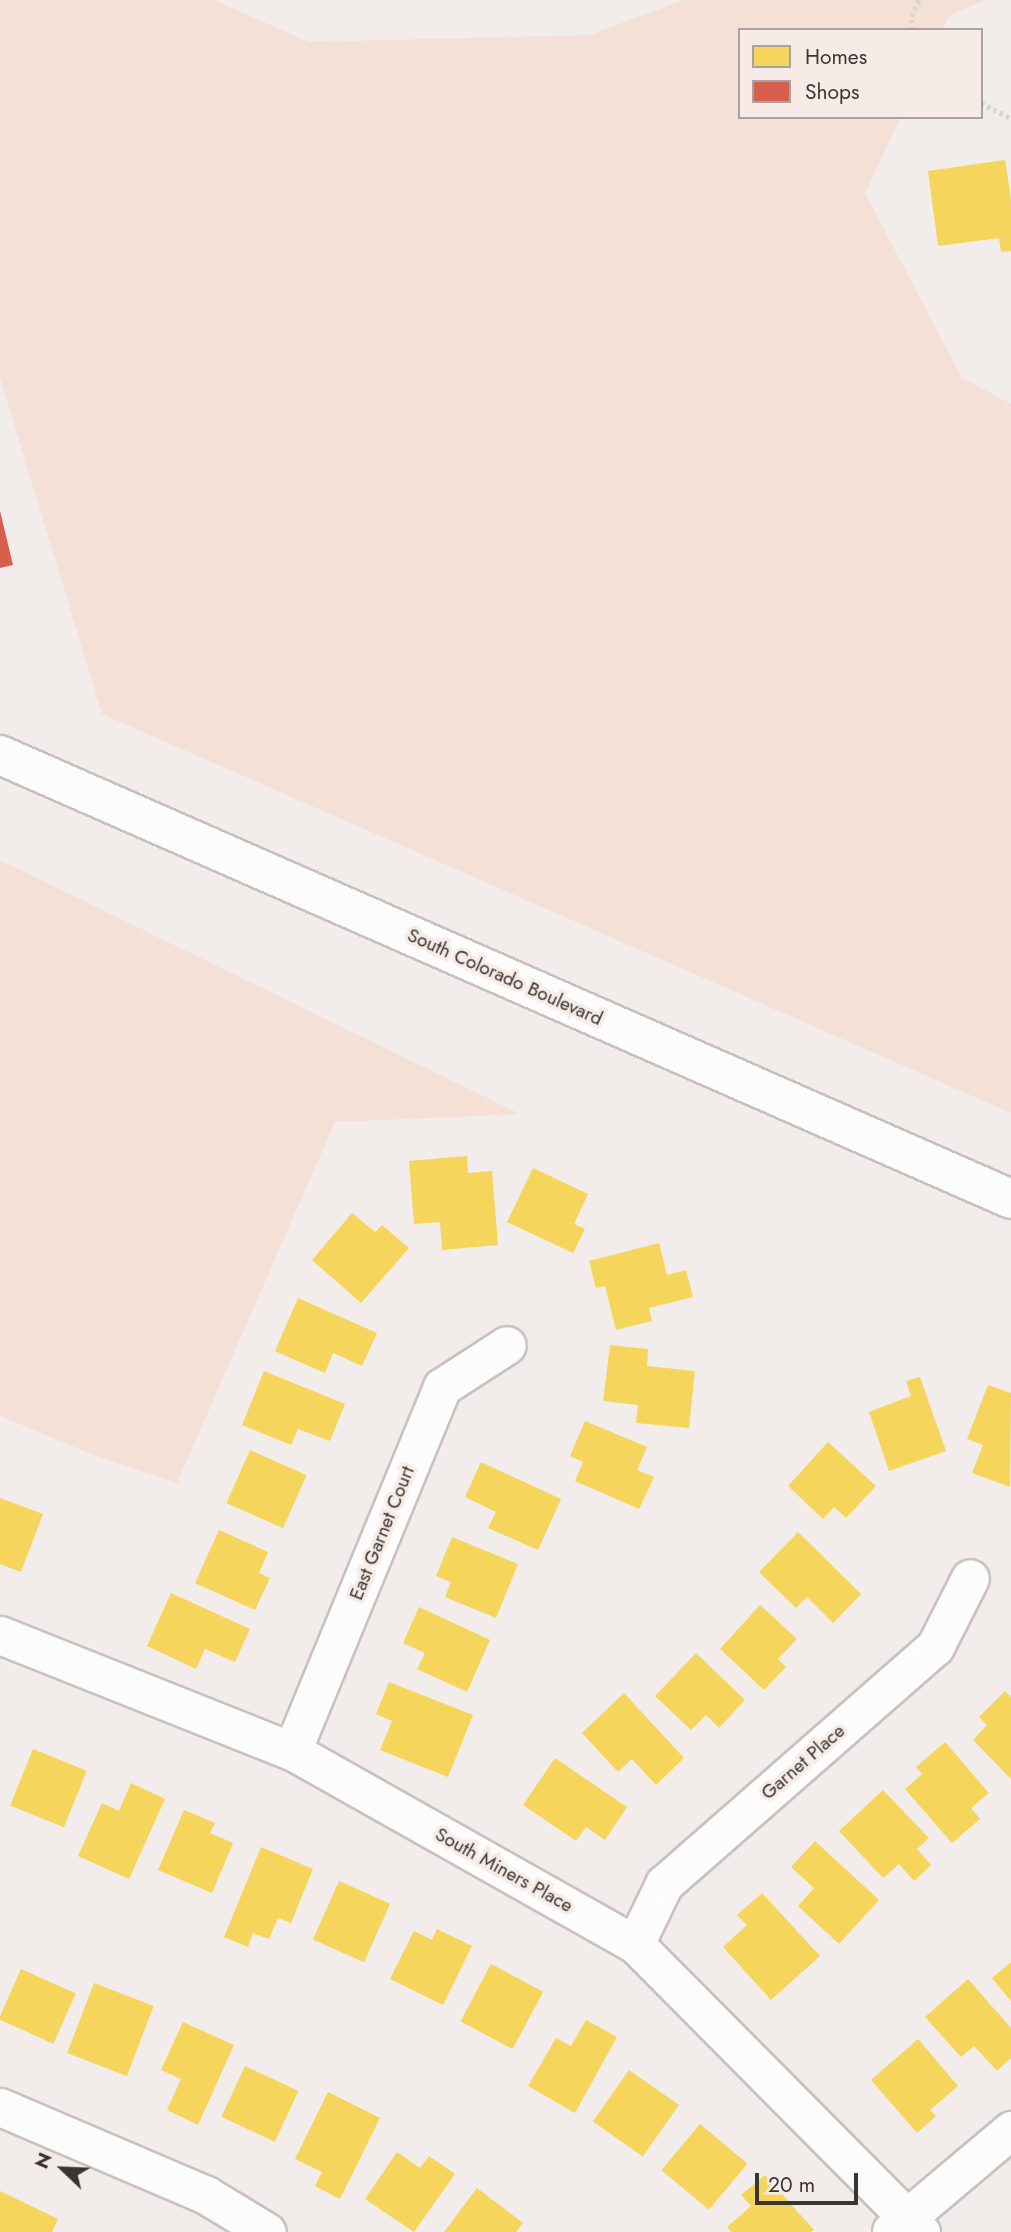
<!DOCTYPE html>
<html>
<head>
<meta charset="utf-8">
<style>
  body { margin:0 }
  #map { position:relative; width:1011px; height:2232px; overflow:hidden; background:#f2ecea; font-family:Jost,sans-serif }
  div>[style] { position:absolute }
  .green>* { inset:0; background:#f5e0d8 }
  .homes>* { inset:0; background:#f6d55c; transform-origin:0 0 }
  .shops>* { inset:0; background:#d6604d }
  .path>* { height:4.5px; margin-top:-2.25px; transform-origin:0; background:repeating-linear-gradient(90deg,#d7d5d4 0 3.5px,transparent 0 7px) }
  .roads { filter:drop-shadow(2px 0 #c7c2c1) drop-shadow(-2px 0 #c7c2c1) drop-shadow(0 2px #c7c2c1) drop-shadow(0 -2px #c7c2c1) }
  .street>* { height:37px; margin:-18.5px; padding:0 18.5px; transform-origin:18.5px; border-radius:18.5px; background:#fdfcfc }
  .secondary>* { height:38px; margin:-19px; padding:0 19px; transform-origin:19px; border-radius:19px; background:#fdfcfc }
  span { translate:-50% -50%; white-space:nowrap; text-align:center; line-height:1.15; -webkit-text-stroke:7px #f6ebe7; paint-order:stroke }
  .street-label { font-size:19px; color:#393533 }
  .legend { position:absolute; left:738px; top:28px; width:245px; height:91px; box-sizing:border-box; background:#f6ebe7; border:2px solid #aaa29f; margin:0; padding:9px 12px; list-style:none; font-size:21px; color:#393533 }
  .legend li { display:flex; align-items:center; gap:14px; height:35px }
  .legend b { width:35px; border:2px solid #aaa29f }
  .north { position:absolute; left:28px; top:2134px; width:70px; height:70px; -webkit-text-stroke:5px #f6ebe7; paint-order:stroke; rotate:293deg; font-size:19px; font-weight:700; line-height:28px; text-align:center; color:#393533 }
  .north::after { content:''; display:block; margin:auto; width:24px; height:32px; background:#393533; clip-path:polygon(50% 0,100% 100%,50% 72%,0 100%) }
  .scale { position:absolute; left:755px; top:2173px; width:103px; height:32px; box-sizing:border-box; border:4px solid #393533; border-top:0; padding-left:9px; font-size:21px; line-height:24px; white-space:nowrap; color:#393533; -webkit-text-stroke:5px #f6ebe7; paint-order:stroke }
</style>
</head>
<body>
<div id="map">
  <div class="green">
    <i style="clip-path:polygon(0 0,214px 0,309px 42px,590px 35px,683px 0,985px 0,949px 16px,942px 30px,740px 30px,740px 117px,901px 117px,865px 193px,962px 378px,1011px 404px,1011px 1113px,102px 714px,0 378px)"></i>
    <i style="clip-path:polygon(0 860px,520px 1114px,335px 1122px,177px 1483px,86px 1452px,0 1416px)"></i>
  </div>
  <div class="homes">
    <i style="clip-path:polygon(1005px 160px,1011px 199px,1011px 251px,1001px 252px,999px 238px,938px 246px,928px 171px)"></i>
    <i style="clip-path:polygon(467px 1156px,468px 1173px,492px 1171px,498px 1245px,442px 1250px,440px 1222px,414px 1224px,409px 1161px)"></i>
    <i style="clip-path:polygon(533px 1168px,588px 1194px,574px 1224px,585px 1229px,573px 1253px,507px 1222px)"></i>
    <i style="clip-path:polygon(352px 1213px,375px 1232px,382px 1225px,409px 1248px,361px 1303px,312px 1260px)"></i>
    <i style="clip-path:polygon(659px 1243px,667px 1275px,686px 1270px,693px 1297px,649px 1308px,652px 1321px,616px 1330px,605px 1286px,596px 1288px,589px 1261px)"></i>
    <i style="clip-path:polygon(298px 1298px,377px 1333px,362px 1366px,333px 1353px,325px 1373px,275px 1351px)"></i>
    <i style="clip-path:polygon(610px 1345px,648px 1349px,647px 1366px,695px 1371px,689px 1428px,636px 1423px,638px 1405px,603px 1401px)"></i>
    <i style="clip-path:polygon(264px 1371px,345px 1404px,330px 1441px,298px 1429px,291px 1445px,242px 1425px)"></i>
    <i style="clip-path:polygon(920px 1377px,946px 1451px,889px 1471px,869px 1412px,911px 1396px,906px 1381px)"></i>
    <i style="clip-path:polygon(988px 1385px,1011px 1393px,1010px 1487px,972px 1473px,983px 1445px,967px 1439px)"></i>
    <i style="clip-path:polygon(585px 1421px,647px 1447px,637px 1470px,654px 1477px,639px 1509px,575px 1481px,583px 1462px,570px 1456px)"></i>
    <i style="clip-path:polygon(828px 1442px,876px 1486px,846px 1518px,834px 1507px,823px 1519px,788px 1486px)"></i>
    <i style="left:250px;top:1450px;width:62px;height:58px;rotate:24deg"></i>
    <i style="clip-path:polygon(481px 1462px,561px 1499px,538px 1550px,488px 1528px,496px 1512px,465px 1497px)"></i>
    <i style="clip-path:polygon(0 1498px,43px 1514px,21px 1572px,0 1564px)"></i>
    <i style="clip-path:polygon(219px 1530px,268px 1552px,259px 1573px,270px 1578px,255px 1610px,195px 1583px)"></i>
    <i style="clip-path:polygon(798px 1532px,861px 1594px,833px 1623px,807px 1597px,796px 1608px,759px 1572px)"></i>
    <i style="clip-path:polygon(452px 1537px,518px 1564px,496px 1618px,445px 1597px,451px 1582px,436px 1576px)"></i>
    <i style="clip-path:polygon(171px 1593px,250px 1629px,235px 1662px,205px 1649px,196px 1669px,147px 1646px)"></i>
    <i style="clip-path:polygon(760px 1605px,797px 1639px,778px 1659px,786px 1667px,764px 1690px,720px 1649px)"></i>
    <i style="clip-path:polygon(419px 1607px,490px 1640px,467px 1692px,417px 1669px,425px 1653px,403px 1643px)"></i>
    <i style="clip-path:polygon(696px 1653px,745px 1700px,719px 1728px,706px 1715px,691px 1730px,655px 1696px)"></i>
    <i style="clip-path:polygon(389px 1682px,473px 1715px,448px 1777px,380px 1750px,392px 1721px,376px 1714px)"></i>
    <i style="clip-path:polygon(1005px 1691px,1011px 1697px,1011px 1779px,973px 1740px,987px 1725px,979px 1717px)"></i>
    <i style="clip-path:polygon(624px 1693px,684px 1758px,656px 1785px,632px 1759px,618px 1772px,582px 1733px)"></i>
    <i style="clip-path:polygon(945px 1742px,989px 1793px,971px 1808px,980px 1819px,952px 1843px,905px 1789px,922px 1774px,916px 1767px)"></i>
    <i style="left:33px;top:1749px;width:58px;height:61px;rotate:22deg"></i>
    <i style="clip-path:polygon(555px 1758px,627px 1807px,605px 1840px,586px 1827px,576px 1841px,523px 1805px)"></i>
    <i style="clip-path:polygon(131px 1783px,165px 1799px,129px 1879px,78px 1856px,102px 1803px,119px 1811px)"></i>
    <i style="clip-path:polygon(883px 1790px,929px 1838px,917px 1849px,931px 1865px,914px 1881px,899px 1864px,883px 1878px,839px 1831px)"></i>
    <i style="clip-path:polygon(184px 1810px,215px 1823px,210px 1833px,233px 1843px,212px 1893px,158px 1870px)"></i>
    <i style="clip-path:polygon(815px 1841px,879px 1900px,839px 1944px,798px 1906px,814px 1888px,791px 1867px)"></i>
    <i style="clip-path:polygon(261px 1847px,313px 1869px,291px 1923px,278px 1918px,269px 1939px,253px 1933px,248px 1947px,224px 1937px)"></i>
    <i style="left:339px;top:1881px;width:56px;height:64px;rotate:24deg"></i>
    <i style="clip-path:polygon(762px 1893px,820px 1956px,771px 2000px,723px 1947px,747px 1925px,737px 1915px)"></i>
    <i style="clip-path:polygon(437px 1929px,472px 1946px,443px 2005px,390px 1979px,414px 1931px,432px 1940px)"></i>
    <i style="clip-path:polygon(1011px 1962px,1011px 2001px,992px 1978px)"></i>
    <i style="left:491px;top:1964px;width:59px;height:65px;rotate:28deg"></i>
    <i style="left:21px;top:1969px;width:60px;height:55px;rotate:24deg"></i>
    <i style="clip-path:polygon(968px 1979px,1011px 2028px,1011px 2058px,997px 2071px,974px 2046px,961px 2057px,925px 2017px)"></i>
    <i style="left:94px;top:1983px;width:64px;height:75px;rotate:21deg"></i>
    <i style="clip-path:polygon(586px 2020px,617px 2037px,575px 2113px,528px 2086px,556px 2038px,571px 2046px)"></i>
    <i style="clip-path:polygon(183px 2022px,234px 2045px,198px 2125px,167px 2110px,181px 2079px,161px 2070px)"></i>
    <i style="clip-path:polygon(918px 2039px,958px 2086px,930px 2110px,936px 2116px,917px 2133px,871px 2080px)"></i>
    <i style="left:245px;top:2066px;width:59px;height:56px;rotate:25deg"></i>
    <i style="left:629px;top:2070px;width:61px;height:63px;rotate:35deg"></i>
    <i style="clip-path:polygon(328px 2092px,380px 2118px,340px 2199px,315px 2186px,322px 2172px,295px 2159px)"></i>
    <i style="left:700px;top:2124px;width:62px;height:60px;rotate:40deg"></i>
    <i style="clip-path:polygon(397px 2152px,420px 2168px,429px 2156px,455px 2174px,414px 2232px,365px 2199px)"></i>
    <i style="clip-path:polygon(765px 2175px,814px 2230px,811px 2232px,732px 2232px,727px 2227px,751px 2206px,741px 2195px)"></i>
    <i style="clip-path:polygon(477px 2188px,523px 2223px,516px 2232px,444px 2232px)"></i>
    <i style="clip-path:polygon(0 2191px,58px 2219px,52px 2232px,0 2232px)"></i>
  </div>
  <div class="shops">
    <i style="clip-path:polygon(0 511px,13px 565px,0 568px)"></i>
  </div>
  <div class="path">
    <i style="left:912px;top:30px;width:14px;rotate:-94deg"></i>
    <i style="left:911px;top:16px;width:18px;rotate:-63deg"></i>
    <i style="left:981px;top:103px;width:34px;rotate:27deg"></i>
  </div>
  <div class="roads">
    <div class="street">
      <i style="left:0;top:1635px;width:314px;rotate:21.7deg"></i>
      <i style="left:292px;top:1751px;width:394px;rotate:29.4deg"></i>
      <i style="left:635px;top:1944px;width:406px;rotate:45.2deg"></i>
      <i style="left:292px;top:1751px;width:394px;rotate:-67.6deg"></i>
      <i style="left:442px;top:1387px;width:77px;rotate:-32.9deg"></i>
      <i style="left:635px;top:1944px;width:67px;rotate:-64.2deg"></i>
      <i style="left:664px;top:1884px;width:360px;rotate:-41.2deg"></i>
      <i style="left:935px;top:1647px;width:77px;rotate:-63.1deg"></i>
      <i style="left:0;top:2107px;width:224px;rotate:23.1deg"></i>
      <i style="left:206px;top:2195px;width:71px;rotate:31.2deg"></i>
      <i style="left:891px;top:2231px;width:157px;rotate:-40.1deg"></i>
    </div>
    <div class="secondary">
      <i style="left:0;top:755px;width:1104px;rotate:23.71deg"></i>
    </div>
  </div>
  <div class="street-label">
    <span style="left:505px;top:977px;rotate:24deg">South Colorado Boulevard</span>
    <span style="left:382px;top:1533px;rotate:-68deg">East Garnet Court</span>
    <span style="left:803px;top:1762px;rotate:-41deg">Garnet Place</span>
    <span style="left:504px;top:1870px;rotate:29deg">South Miners Place</span>
  </div>
  <ul class="legend">
  <li><b style="height:19px;background:#f6d55c"></b>Homes</li>
  <li><b style="height:19px;background:#d6604d"></b>Shops</li>
  </ul>
  <div class="north">N</div>
  <div class="scale">20 m</div>
</div>
</body>
</html>
